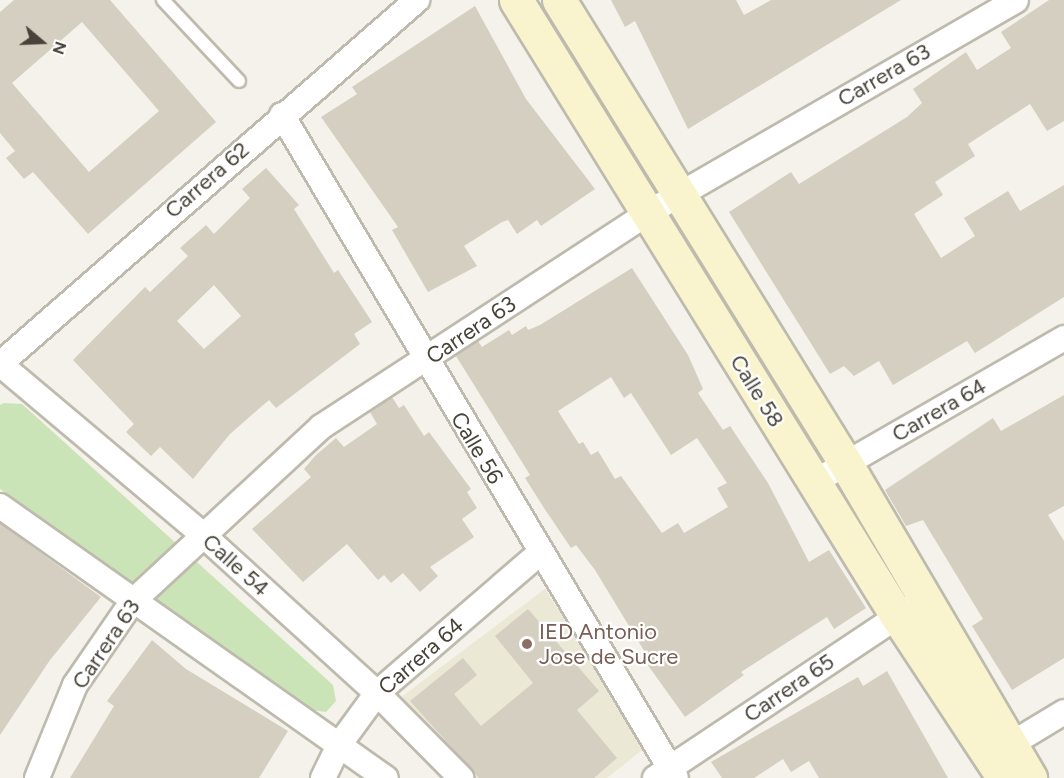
<!DOCTYPE html>
<html>
<head>
<meta charset="utf-8">
<style>
  body { margin:0 }
  #map { position:relative; width:1064px; height:778px; overflow:hidden; background:#f4f2ea; font-family:Figtree,sans-serif }
  div>[style] { position:absolute }
  .education>* { inset:0; background:#ebe8d6 }
  .green>* { inset:0; background:#cbe4b7 }
  .building>* { inset:0; background:#d4cfc1 }
  .roads { filter:drop-shadow(2px 0 #bebaad) drop-shadow(-2px 0 #bebaad) drop-shadow(0 2px #bebaad) drop-shadow(0 -2px #bebaad) }
  .lane>* { height:12px; margin:-6px; padding:0 6px; transform-origin:6px; border-radius:6px; background:#fff }
  .street>* { height:24px; margin:-12px; padding:0 12px; transform-origin:12px; border-radius:12px; background:#fff }
  .secondary>* { height:33px; margin:-16.5px; padding:0 16.5px; transform-origin:16.5px; border-radius:16.5px; background:#faf4ce }
  .dots>* { width:16px; height:16px; translate:-50% -50%; box-sizing:border-box; border:3px solid #fff; border-radius:50% }
  span { translate:-50% -50%; white-space:nowrap; text-align:center; line-height:1.15; -webkit-text-stroke:4.5px #fff; paint-order:stroke }
  .street-label { font-size:22px; color:#474339 }
  .education-label { font-size:22px; color:#785e54 }
  .left { translate:0 -50%; text-align:left }
  .north { position:absolute; left:12px; top:12px; width:60px; height:60px; -webkit-text-stroke:4px #fff; paint-order:stroke; rotate:109deg; font-size:16px; font-weight:700; line-height:24px; text-align:center; color:#474339 }
  .north::after { content:''; display:block; margin:auto; width:21px; height:27px; background:#474339; clip-path:polygon(50% 0,100% 100%,50% 72%,0 100%) }
</style>
</head>
<body>
<div id="map">
  <div class="education">
    <i style="clip-path:polygon(545px 589px,646px 747px,607px 778px,473px 778px,400px 698px)"></i>
  </div>
  <div class="green">
    <i style="clip-path:polygon(4px 403px,22px 404px,333px 685px,336px 701px,326px 712px,311px 710px,117px 580px,0 489px,0 405px)"></i>
  </div>
  <div class="building">
    <i style="clip-path:polygon(evenodd,14px 0,110px 0,216px 122px,88px 234px,33px 172px,24px 179px,6px 158px,15px 151px,0 133px,0 12px,14px 0,82px 22px,159px 111px,89px 172px,12px 83px,82px 22px)"></i>
    <i style="clip-path:polygon(611px 0,736px 0,744px 15px,771px 0,901px 0,688px 129px,635px 21px,625px 27px)"></i>
    <i style="clip-path:polygon(1049px 0,1064px 0,1064px 121px,1047px 131px,1030px 104px,968px 144px,975px 156px,935px 182px,943px 195px,914px 214px,941px 258px,975px 236px,964px 218px,1008px 191px,1020px 211px,1064px 185px,1064px 297px,975px 353px,967px 341px,893px 385px,879px 361px,854px 376px,844px 366px,830px 374px,729px 212px,791px 172px,799px 184px,907px 117px,922px 103px,913px 89px,966px 52px,977px 70px,1011px 48px,1001px 32px)"></i>
    <i style="clip-path:polygon(475px 6px,526px 99px,595px 189px,541px 226px,537px 220px,517px 234px,508px 220px,502px 222px,464px 246px,477px 266px,428px 292px,392px 230px,398px 227px,321px 117px,357px 94px,352px 87px)"></i>
    <i style="clip-path:polygon(evenodd,266px 168px,299px 205px,294px 209px,334px 273px,338px 270px,372px 322px,354px 334px,360px 344px,276px 408px,269px 400px,230px 434px,193px 479px,160px 447px,151px 456px,126px 432px,134px 424px,73px 360px,145px 287px,150px 292px,188px 256px,180px 248px,206px 225px,214px 234px,250px 198px,242px 189px,266px 168px,214px 285px,241px 316px,204px 349px,177px 321px,214px 285px)"></i>
    <i style="clip-path:polygon(evenodd,632px 268px,688px 355px,703px 389px,698px 393px,723px 430px,730px 426px,768px 483px,809px 562px,829px 550px,866px 608px,834px 629px,827px 617px,741px 672px,744px 675px,685px 717px,642px 657px,646px 654px,595px 570px,576px 545px,571px 548px,544px 508px,525px 478px,530px 475px,456px 356px,478px 341px,482px 347px,509px 330px,512px 335px,526px 326px,528px 330px,540px 325px,632px 268px,611px 377px,624px 398px,631px 393px,671px 455px,697px 438px,727px 483px,717px 488px,728px 507px,684px 533px,678px 523px,662px 533px,621px 476px,615px 479px,598px 451px,591px 455px,583px 442px,579px 444px,558px 411px,611px 377px)"></i>
    <i style="clip-path:polygon(1064px 395px,1064px 506px,1048px 515px,1064px 541px,1064px 658px,1012px 690px,972px 626px,983px 619px,923px 520px,906px 526px,885px 490px,993px 418px,1001px 431px)"></i>
    <i style="clip-path:polygon(392px 397px,399px 408px,404px 405px,424px 436px,429px 432px,471px 489px,467px 492px,477px 508px,462px 519px,474px 537px,430px 567px,438px 576px,420px 592px,403px 573px,391px 583px,384px 575px,378px 580px,347px 544px,303px 582px,252px 529px,311px 477px,304px 469px,316px 455px,336px 438px,344px 447px,377px 424px,370px 412px)"></i>
    <i style="clip-path:polygon(0 523px,101px 597px,50px 660px,0 735px)"></i>
    <i style="clip-path:polygon(528px 609px,599px 691px,577px 710px,617px 758px,594px 778px,479px 778px,410px 701px,463px 658px,477px 675px,454px 694px,481px 726px,533px 683px,495px 636px)"></i>
    <i style="clip-path:polygon(152px 640px,186px 669px,288px 731px,259px 778px,70px 778px,114px 706px,107px 701px)"></i>
    <i style="clip-path:polygon(887px 671px,948px 778px,819px 778px,809px 761px,791px 772px,783px 759px,754px 778px,722px 778px,711px 762px,858px 677px,863px 686px)"></i>
  </div>
  <div class="roads">
    <div class="lane">
      <i style="left:163px;top:0;width:111px;rotate:46.8deg"></i>
    </div>
    <div class="street">
      <i style="left:282px;top:115px;width:771px;rotate:59.28deg"></i>
      <i style="left:0;top:364px;width:264px;rotate:40.1deg"></i>
      <i style="left:202px;top:534px;width:236px;rotate:42.3deg"></i>
      <i style="left:377px;top:693px;width:120px;rotate:45.3deg"></i>
      <i style="left:0;top:364px;width:554px;rotate:-41.12deg"></i>
      <i style="left:814px;top:482px;width:289px;rotate:-29.9deg"></i>
      <i style="left:0;top:506px;width:472px;rotate:35.2deg"></i>
      <i style="left:998px;top:752px;width:77px;rotate:-31.2deg"></i>
      <i style="left:37px;top:778px;width:100px;rotate:-67.8deg"></i>
      <i style="left:75px;top:685px;width:101px;rotate:-55.5deg"></i>
      <i style="left:132px;top:602px;width:258px;rotate:-42.8deg"></i>
      <i style="left:321px;top:427px;width:389px;rotate:-33.2deg"></i>
      <i style="left:646px;top:214px;width:427px;rotate:-30deg"></i>
      <i style="left:323px;top:778px;width:37px;rotate:-64deg"></i>
      <i style="left:339px;top:745px;width:64px;rotate:-53.8deg"></i>
      <i style="left:377px;top:693px;width:216px;rotate:-40.7deg"></i>
      <i style="left:655px;top:778px;width:308px;rotate:-33.7deg"></i>
    </div>
    <div class="secondary">
      <i style="left:516px;top:0;width:724px;rotate:58.26deg"></i>
      <i style="left:897px;top:616px;width:194px;rotate:56.6deg"></i>
      <i style="left:559px;top:0;width:546px;rotate:58.26deg"></i>
      <i style="left:846px;top:464px;width:364px;rotate:59.6deg"></i>
    </div>
  </div>
  <div class="dots">
    <i style="left:527px;top:644px;background:#8d6e63"></i>
  </div>
  <div class="street-label">
    <span style="left:884px;top:75px;rotate:-30deg">Carrera 63</span>
    <span style="left:207px;top:180px;rotate:-41deg">Carrera 62</span>
    <span style="left:471px;top:330px;rotate:-34deg">Carrera 63</span>
    <span style="left:757px;top:391px;rotate:58deg">Calle 58</span>
    <span style="left:939px;top:410px;rotate:-30deg">Carrera 64</span>
    <span style="left:477px;top:448px;rotate:59deg">Calle 56</span>
    <span style="left:236px;top:565px;rotate:42deg">Calle 54</span>
    <span style="left:106px;top:644px;rotate:-56deg">Carrera 63</span>
    <span style="left:421px;top:656px;rotate:-41deg">Carrera 64</span>
    <span style="left:789px;top:688px;rotate:-34deg">Carrera 65</span>
  </div>
  <div class="education-label">
    <span class="left" style="left:539px;top:644px">IED Antonio<br>Jose de Sucre</span>
  </div>
  <div class="north">N</div>
</div>
</body>
</html>
